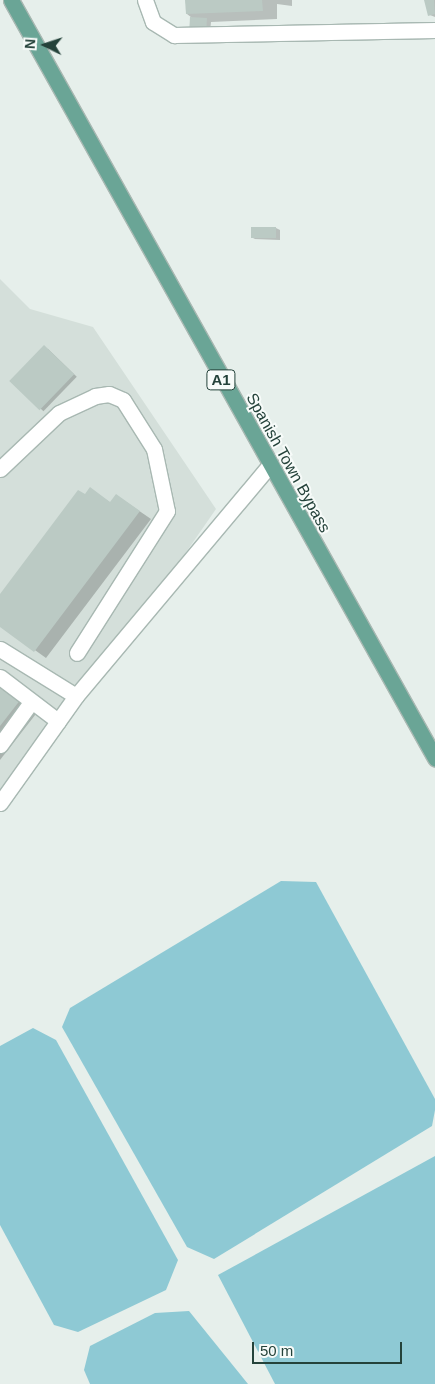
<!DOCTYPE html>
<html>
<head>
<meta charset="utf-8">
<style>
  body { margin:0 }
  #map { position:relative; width:435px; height:1384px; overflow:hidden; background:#e6efeb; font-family:Helvetica,sans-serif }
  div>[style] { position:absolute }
  .built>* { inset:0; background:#d4dfda }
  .water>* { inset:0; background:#8ec9d4 }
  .shadow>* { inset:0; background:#0003; transform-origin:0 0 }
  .building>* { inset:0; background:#bbcac4; transform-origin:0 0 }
  .roads { filter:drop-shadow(1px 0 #a8b8b2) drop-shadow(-1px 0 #a8b8b2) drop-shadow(0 1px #a8b8b2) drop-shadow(0 -1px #a8b8b2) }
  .minor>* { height:15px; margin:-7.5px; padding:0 7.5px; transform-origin:7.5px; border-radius:7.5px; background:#fff }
  .major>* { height:15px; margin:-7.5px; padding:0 7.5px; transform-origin:7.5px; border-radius:7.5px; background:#6aa596 }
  span { translate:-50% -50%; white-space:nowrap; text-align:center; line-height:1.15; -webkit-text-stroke:4px #f7fbf9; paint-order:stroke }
  .shield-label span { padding:1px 4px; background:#f7fbf9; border:1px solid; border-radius:4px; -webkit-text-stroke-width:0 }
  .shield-label { font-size:15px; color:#24423a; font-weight:700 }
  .street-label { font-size:16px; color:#24423a }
  .north { position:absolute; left:20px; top:20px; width:50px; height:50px; -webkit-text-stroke:4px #f7fbf9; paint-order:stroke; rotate:274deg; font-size:14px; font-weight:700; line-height:20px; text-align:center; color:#24423a }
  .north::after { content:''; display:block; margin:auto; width:18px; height:22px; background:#24423a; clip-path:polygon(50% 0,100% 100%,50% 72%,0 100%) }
  .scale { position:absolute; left:252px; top:1342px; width:150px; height:22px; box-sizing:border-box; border:2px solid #24423a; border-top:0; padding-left:6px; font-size:15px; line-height:18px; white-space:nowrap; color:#24423a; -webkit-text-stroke:4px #f7fbf9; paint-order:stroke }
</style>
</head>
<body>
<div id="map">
  <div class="built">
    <i style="clip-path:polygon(0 279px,30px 309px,93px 327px,216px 509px,119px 649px,0 805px)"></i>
  </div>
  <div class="water">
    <i style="clip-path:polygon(281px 881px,316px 882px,435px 1099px,435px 1110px,432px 1126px,214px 1259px,187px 1247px,62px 1027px,70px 1008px)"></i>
    <i style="clip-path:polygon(33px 1028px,56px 1040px,178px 1260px,166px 1290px,78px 1332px,54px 1325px,0 1225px,0 1046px)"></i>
    <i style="clip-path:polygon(435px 1156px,435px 1384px,275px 1384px,218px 1275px)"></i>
    <i style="clip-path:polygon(189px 1311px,248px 1384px,90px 1384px,84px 1370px,90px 1346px,155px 1313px)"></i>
  </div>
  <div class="shadow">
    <i style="clip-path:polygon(186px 0,292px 0,292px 6px,277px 4px,277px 19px,211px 22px,210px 32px,187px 14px)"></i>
    <i style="clip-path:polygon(425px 0,435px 0,435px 17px,430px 15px)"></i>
    <i style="clip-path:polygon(276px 228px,280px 230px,280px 240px,253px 239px)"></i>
    <i style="left:48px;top:349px;width:40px;height:48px;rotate:44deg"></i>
    <i style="clip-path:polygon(90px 489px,111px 503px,116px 495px,151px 519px,46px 658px,0 625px,0 596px)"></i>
    <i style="clip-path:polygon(0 680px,39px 710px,0 760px)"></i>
  </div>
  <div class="building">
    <i style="clip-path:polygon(185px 0,262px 0,263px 11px,186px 14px)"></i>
    <i style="clip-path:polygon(424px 0,434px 0,435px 14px,428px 16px)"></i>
    <i style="left:190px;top:17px;width:17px;height:13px;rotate:3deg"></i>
    <i style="left:276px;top:227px;width:11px;height:25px;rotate:90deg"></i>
    <i style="left:44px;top:345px;width:42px;height:50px;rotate:44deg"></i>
    <i style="clip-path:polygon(90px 487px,110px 502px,116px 494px,140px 511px,34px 652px,0 627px,0 594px,78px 490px,85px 494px)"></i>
    <i style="clip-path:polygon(0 682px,21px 699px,0 726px)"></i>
  </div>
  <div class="roads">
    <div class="minor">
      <i style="left:145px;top:0;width:23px;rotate:70deg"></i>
      <i style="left:153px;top:22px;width:25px;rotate:32deg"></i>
      <i style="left:174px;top:35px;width:261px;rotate:-1.1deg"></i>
      <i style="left:0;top:469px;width:81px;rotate:-43.5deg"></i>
      <i style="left:59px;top:413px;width:40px;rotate:-25deg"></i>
      <i style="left:95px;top:396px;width:14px;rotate:-8deg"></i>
      <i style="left:109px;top:394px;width:15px;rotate:23deg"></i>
      <i style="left:123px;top:400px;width:58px;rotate:57.7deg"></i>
      <i style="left:154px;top:449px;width:63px;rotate:78.2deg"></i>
      <i style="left:167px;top:511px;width:168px;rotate:122.4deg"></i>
      <i style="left:0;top:649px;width:89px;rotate:31.7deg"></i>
      <i style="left:0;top:677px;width:73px;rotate:37.2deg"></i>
      <i style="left:0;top:745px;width:53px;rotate:-54.2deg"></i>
      <i style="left:0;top:803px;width:131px;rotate:-54.6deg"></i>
      <i style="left:76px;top:696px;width:300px;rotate:-50deg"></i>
    </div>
    <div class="major">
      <i style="left:11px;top:0;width:869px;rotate:60.78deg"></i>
    </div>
  </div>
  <div class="shield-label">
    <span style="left:221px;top:380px">A1</span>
  </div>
  <div class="street-label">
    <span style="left:288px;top:463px;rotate:61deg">Spanish Town Bypass</span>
  </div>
  <div class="north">N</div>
  <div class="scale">50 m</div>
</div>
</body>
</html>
